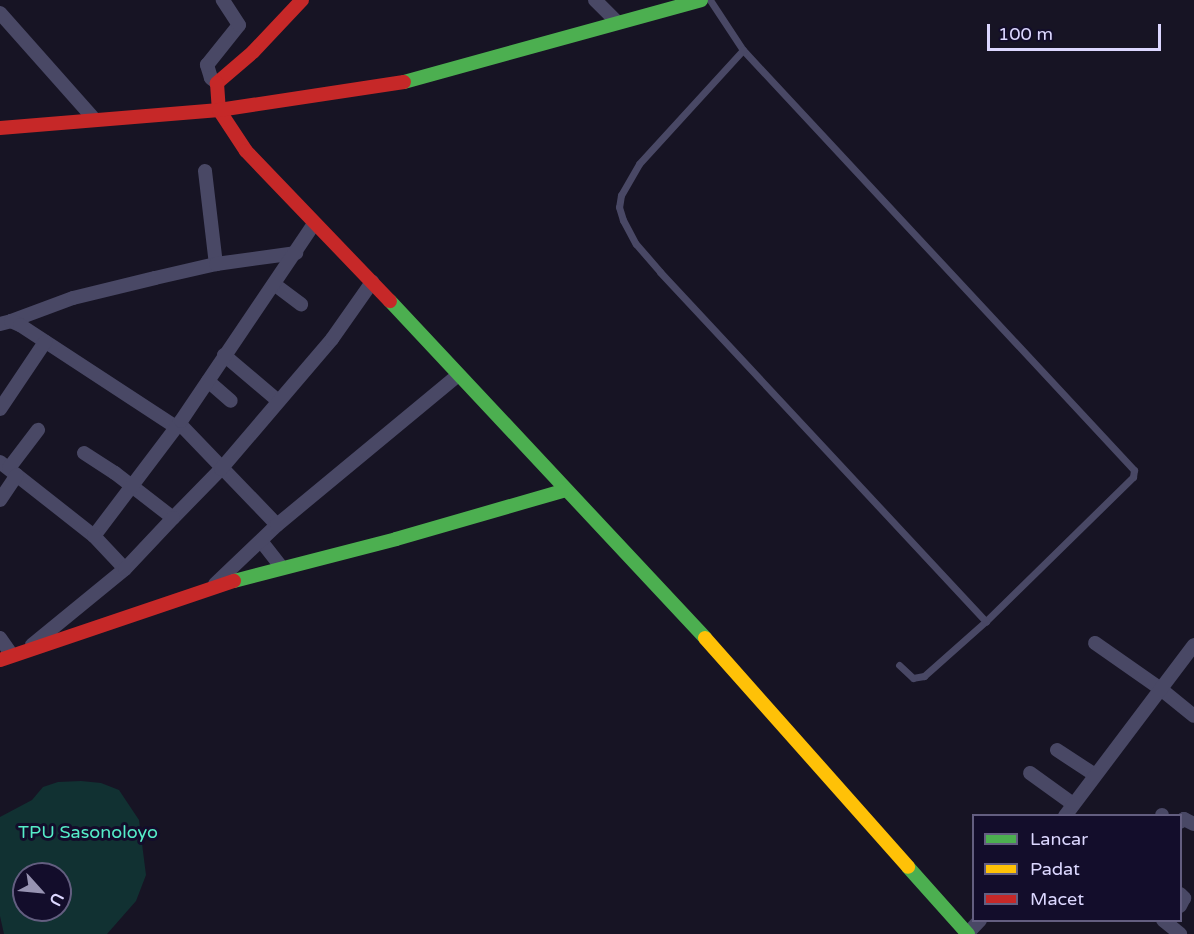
<!DOCTYPE html>
<html>
<head>
<meta charset="utf-8">
<style>
  body { margin:0 }
  #map { position:relative; width:1194px; height:934px; overflow:hidden; background:#171424; font-family:"Varela Round",sans-serif }
  div>[style] { position:absolute }
  .green>* { inset:0; background:#113132 }
  .lane>* { height:7px; margin:-3.5px; padding:0 3.5px; transform-origin:3.5px; border-radius:3.5px; background:#494865 }
  .street>* { height:14px; margin:-7px; padding:0 7px; transform-origin:7px; border-radius:7px; background:#494865 }
  .fast>* { height:14px; margin:-7px; padding:0 7px; transform-origin:7px; border-radius:7px; background:#4caf50 }
  .slow>* { height:14px; margin:-7px; padding:0 7px; transform-origin:7px; border-radius:7px; background:#ffc107 }
  .jam>* { height:14px; margin:-7px; padding:0 7px; transform-origin:7px; border-radius:7px; background:#c62828 }
  span { translate:-50% -50%; white-space:nowrap; text-align:center; line-height:1.15; -webkit-text-stroke:6px #130d2b; paint-order:stroke }
  .park-label { font-size:18px; color:#55edc8 }
  .legend { position:absolute; left:972px; top:814px; width:210px; height:108px; box-sizing:border-box; background:#130d2b; border:2px solid #635e80; margin:0; padding:8px 10px; list-style:none; font-size:18px; color:#dcd7ff }
  .legend li { display:flex; align-items:center; gap:12px; height:30px }
  .legend b { width:30px; border:2px solid #635e80 }
  .north { position:absolute; left:12px; top:862px; width:60px; height:60px; box-sizing:border-box; background:#130d2b; border:2px solid #635e80; border-radius:50%; rotate:117deg; font-size:16px; font-weight:700; line-height:24px; text-align:center; color:#dcd7ff }
  .north::after { content:''; display:block; margin:auto; width:21px; height:27px; background:#9793b2; clip-path:polygon(50% 0,100% 100%,50% 72%,0 100%) }
  .scale { position:absolute; left:987px; top:24px; width:174px; height:27px; box-sizing:border-box; border:3px solid #dcd7ff; border-top:0; padding-left:8px; font-size:18px; line-height:21px; white-space:nowrap; color:#dcd7ff; -webkit-text-stroke:4px #130d2b; paint-order:stroke }
</style>
</head>
<body>
<div id="map">
  <div class="green">
    <i style="clip-path:polygon(evenodd,81px 781px,101px 783px,119px 790px,139px 820px,146px 875px,136px 901px,107px 934px,4px 934px,0 916px,0 817px,32px 800px,43px 787px,58px 782px,81px 781px,24px 874px,60px 874px,60px 910px,24px 910px,24px 874px)"></i>
  </div>
  <div class="lane">
    <i style="left:710px;top:0;width:60px;rotate:56.6deg"></i>
    <i style="left:743px;top:50px;width:574px;rotate:47.05deg"></i>
    <i style="left:1134px;top:470px;width:7px;rotate:98deg"></i>
    <i style="left:1133px;top:477px;width:206px;rotate:135.6deg"></i>
    <i style="left:986px;top:621px;width:83px;rotate:138.4deg"></i>
    <i style="left:924px;top:676px;width:11px;rotate:170deg"></i>
    <i style="left:913px;top:678px;width:19px;rotate:-137deg"></i>
    <i style="left:743px;top:50px;width:154px;rotate:132.4deg"></i>
    <i style="left:639px;top:164px;width:36px;rotate:120deg"></i>
    <i style="left:621px;top:195px;width:12px;rotate:99deg"></i>
    <i style="left:619px;top:207px;width:14px;rotate:73deg"></i>
    <i style="left:623px;top:220px;width:27px;rotate:62deg"></i>
    <i style="left:636px;top:244px;width:37px;rotate:49deg"></i>
    <i style="left:660px;top:272px;width:478px;rotate:47deg"></i>
  </div>
  <div class="street">
    <i style="left:595px;top:0;width:31px;rotate:45deg"></i>
    <i style="left:0;top:13px;width:142px;rotate:48.4deg"></i>
    <i style="left:217px;top:83px;width:8px;rotate:-140deg"></i>
    <i style="left:211px;top:78px;width:14px;rotate:-107deg"></i>
    <i style="left:207px;top:65px;width:51px;rotate:-51.3deg"></i>
    <i style="left:239px;top:25px;width:30px;rotate:-123deg"></i>
    <i style="left:205px;top:171px;width:94px;rotate:83.3deg"></i>
    <i style="left:274px;top:284px;width:34px;rotate:37deg"></i>
    <i style="left:11px;top:321px;width:66px;rotate:-20.4deg"></i>
    <i style="left:73px;top:298px;width:84px;rotate:-13.7deg"></i>
    <i style="left:155px;top:278px;width:63px;rotate:-12.9deg"></i>
    <i style="left:216px;top:264px;width:81px;rotate:-7.8deg"></i>
    <i style="left:0;top:324px;width:11px;rotate:-15deg"></i>
    <i style="left:11px;top:321px;width:10px;rotate:24deg"></i>
    <i style="left:20px;top:325px;width:186px;rotate:33.2deg"></i>
    <i style="left:224px;top:355px;width:70px;rotate:40.3deg"></i>
    <i style="left:208px;top:381px;width:30px;rotate:41deg"></i>
    <i style="left:0;top:409px;width:81px;rotate:-56.1deg"></i>
    <i style="left:179px;top:423px;width:141px;rotate:46.1deg"></i>
    <i style="left:84px;top:453px;width:37px;rotate:33deg"></i>
    <i style="left:115px;top:473px;width:73px;rotate:37.8deg"></i>
    <i style="left:173px;top:518px;width:69px;rotate:-45.6deg"></i>
    <i style="left:221px;top:469px;width:171px;rotate:-49.5deg"></i>
    <i style="left:332px;top:339px;width:70px;rotate:-54.9deg"></i>
    <i style="left:0;top:462px;width:120px;rotate:38.2deg"></i>
    <i style="left:94px;top:536px;width:144px;rotate:-52.9deg"></i>
    <i style="left:181px;top:421px;width:238px;rotate:-56deg"></i>
    <i style="left:9px;top:468px;width:48px;rotate:-52.7deg"></i>
    <i style="left:0;top:500px;width:30px;rotate:-56deg"></i>
    <i style="left:94px;top:536px;width:45px;rotate:46.8deg"></i>
    <i style="left:261px;top:541px;width:34px;rotate:52deg"></i>
    <i style="left:215px;top:584px;width:86px;rotate:-43.6deg"></i>
    <i style="left:277px;top:525px;width:235px;rotate:-39.6deg"></i>
    <i style="left:0;top:638px;width:21px;rotate:55deg"></i>
    <i style="left:1095px;top:643px;width:82px;rotate:35deg"></i>
    <i style="left:1162px;top:690px;width:41px;rotate:39.1deg"></i>
    <i style="left:32px;top:645px;width:120px;rotate:-39.3deg"></i>
    <i style="left:125px;top:569px;width:70px;rotate:-46.7deg"></i>
    <i style="left:1057px;top:750px;width:45px;rotate:33.3deg"></i>
    <i style="left:1030px;top:773px;width:53px;rotate:35.8deg"></i>
    <i style="left:1162px;top:815px;width:1px;rotate:90deg"></i>
    <i style="left:1065px;top:816px;width:214px;rotate:-53deg"></i>
    <i style="left:1180px;top:822px;width:5px;rotate:-37deg"></i>
    <i style="left:1184px;top:819px;width:11px;rotate:27deg"></i>
    <i style="left:1180px;top:894px;width:6px;rotate:45deg"></i>
    <i style="left:1184px;top:898px;width:9px;rotate:117deg"></i>
    <i style="left:1163px;top:920px;width:22px;rotate:39deg"></i>
    <i style="left:967px;top:934px;width:19px;rotate:-47deg"></i>
  </div>
  <div class="fast">
    <i style="left:404px;top:82px;width:308px;rotate:-15.4deg"></i>
    <i style="left:390px;top:301px;width:461px;rotate:46.9deg"></i>
    <i style="left:234px;top:581px;width:167px;rotate:-14.5deg"></i>
    <i style="left:396px;top:539px;width:177px;rotate:-16.1deg"></i>
    <i style="left:908px;top:867px;width:90px;rotate:48.2deg"></i>
  </div>
  <div class="slow">
    <i style="left:705px;top:638px;width:306px;rotate:48.4deg"></i>
  </div>
  <div class="jam">
    <i style="left:302px;top:0;width:71px;rotate:133.3deg"></i>
    <i style="left:253px;top:52px;width:48px;rotate:139.3deg"></i>
    <i style="left:217px;top:83px;width:27px;rotate:86deg"></i>
    <i style="left:219px;top:110px;width:49px;rotate:56.6deg"></i>
    <i style="left:246px;top:151px;width:208px;rotate:46.2deg"></i>
    <i style="left:0;top:128px;width:220px;rotate:-4.7deg"></i>
    <i style="left:219px;top:110px;width:187px;rotate:-8.6deg"></i>
    <i style="left:0;top:660px;width:247px;rotate:-18.7deg"></i>
  </div>
  <div class="park-label">
    <span style="left:88px;top:832px">TPU Sasonoloyo</span>
  </div>
  <ul class="legend">
  <li><b style="height:8px;background:#4caf50"></b>Lancar</li>
  <li><b style="height:8px;background:#ffc107"></b>Padat</li>
  <li><b style="height:8px;background:#c62828"></b>Macet</li>
  </ul>
  <div class="north">U</div>
  <div class="scale">100 m</div>
</div>
</body>
</html>
